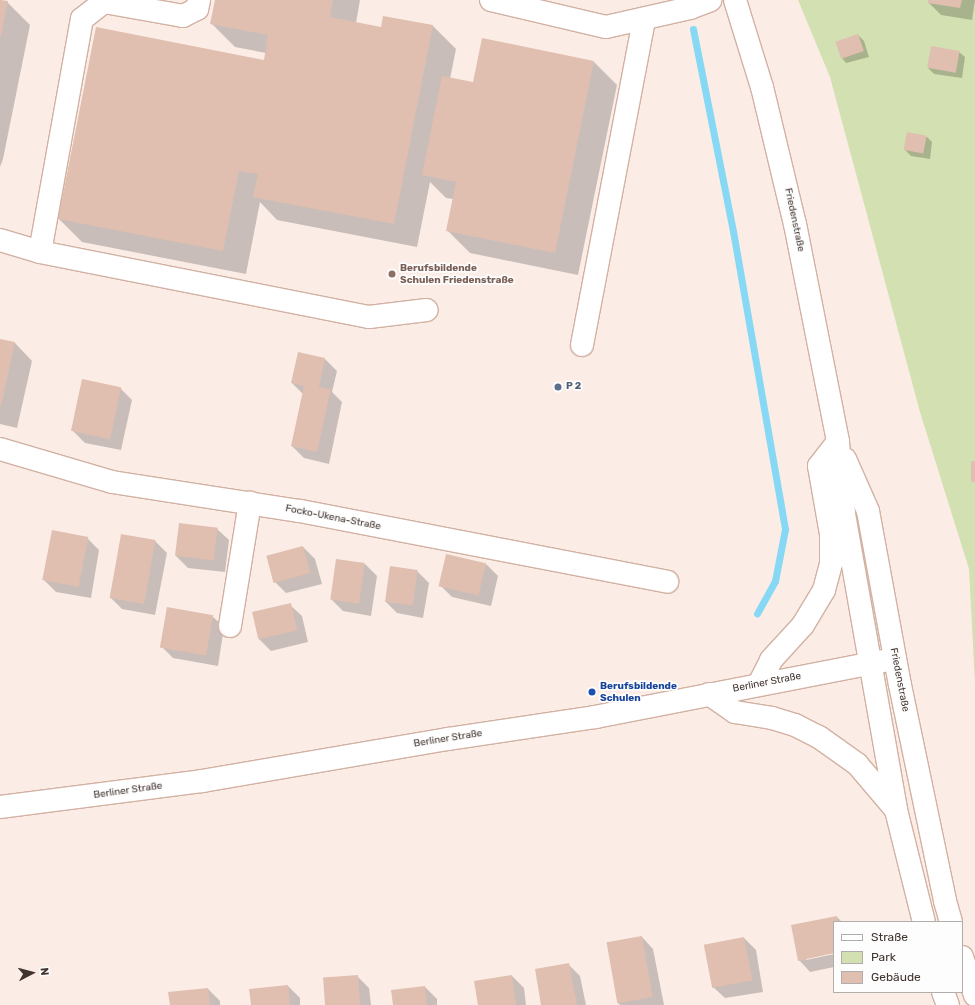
<!DOCTYPE html>
<html>
<head>
<meta charset="utf-8">
<style>
  body { margin:0 }
  #map { position:relative; width:975px; height:1005px; overflow:hidden; background:#fbede6; font-family:Rubik,sans-serif }
  div>[style] { position:absolute }
  .green>* { inset:0; background:#d3e0b1 }
  .shadow>* { inset:0; background:#0003 }
  .stream>* { height:7px; margin:-3.5px; padding:0 3.5px; transform-origin:3.5px; border-radius:3.5px; background:#87d8f4 }
  .building>* { inset:0; background:#e0bfb0; transform-origin:0 0 }
  .roads { filter:drop-shadow(1px 0 #d2b1a2) drop-shadow(-1px 0 #d2b1a2) drop-shadow(0 1px #d2b1a2) drop-shadow(0 -1px #d2b1a2) }
  .minor>* { height:22px; margin:-11px; padding:0 11px; transform-origin:11px; border-radius:11px; background:#fff }
  .major>* { height:22px; margin:-11px; padding:0 11px; transform-origin:11px; border-radius:11px; background:#fff }
  .dots>* { width:11px; height:11px; translate:-50% -50%; box-sizing:border-box; border:2px solid #fdfdfd; border-radius:50% }
  span { translate:-50% -50%; white-space:nowrap; text-align:center; line-height:1.15; -webkit-text-stroke:3.5px #fdfdfd; paint-order:stroke }
  .street-label { font-size:10px; color:#41342e }
  .education-label { font-size:10px; color:#785e54; font-weight:700 }
  .left { translate:0 -50%; text-align:left }
  .service-label { font-size:10px; color:#4e5e75; font-weight:700 }
  .transit-label { font-size:10px; color:#164399; font-weight:700 }
  .legend { position:absolute; left:833px; top:921px; width:130px; height:72px; box-sizing:border-box; background:#fdfdfd; border:1px solid #b2adaa; margin:0; padding:5px 7px; list-style:none; font-size:12px; color:#41342e }
  .legend li { display:flex; align-items:center; gap:8px; height:20px }
  .legend b { width:20px; border:1px solid #b2adaa }
  .north { position:absolute; left:12px; top:953px; width:40px; height:40px; -webkit-text-stroke:3px #fdfdfd; paint-order:stroke; rotate:84deg; font-size:11px; font-weight:700; line-height:16px; text-align:center; color:#41342e }
  .north::after { content:''; display:block; margin:auto; width:14px; height:18px; background:#41342e; clip-path:polygon(50% 0,100% 100%,50% 72%,0 100%) }
</style>
</head>
<body>
<div id="map">
  <div class="green">
    <i style="clip-path:polygon(798px 0,975px 0,975px 684px,969px 569px,920px 412px,830px 77px)"></i>
  </div>
  <div class="shadow">
    <i style="clip-path:polygon(0 0,7px 2px,30px 25px,3px 159px,0 167px)"></i>
    <i style="clip-path:polygon(216px 0,360px 0,356px 23px,382px 28px,433px 26px,456px 49px,450px 79px,474px 83px,594px 62px,617px 85px,578px 275px,470px 253px,447px 230px,453px 199px,446px 198px,430px 182px,417px 247px,277px 220px,260px 202px,246px 274px,82px 242px,59px 219px,264px 61px,266px 53px,235px 47px,212px 24px)"></i>
    <i style="clip-path:polygon(929px 0,975px 0,972px 20px,941px 15px,929px 3px)"></i>
    <i style="clip-path:polygon(858px 35px,864px 41px,869px 57px,846px 63px,841px 57px)"></i>
    <i style="clip-path:polygon(959px 52px,965px 57px,962px 78px,934px 74px,928px 68px)"></i>
    <i style="clip-path:polygon(927px 137px,932px 142px,930px 159px,911px 156px,905px 150px)"></i>
    <i style="clip-path:polygon(0 340px,15px 343px,32px 361px,17px 428px,0 424px)"></i>
    <i style="clip-path:polygon(325px 359px,337px 371px,332px 392px,342px 402px,329px 464px,304px 458px,292px 446px,303px 394px,292px 383px)"></i>
    <i style="clip-path:polygon(120px 388px,132px 400px,121px 450px,85px 443px,73px 431px)"></i>
    <i style="clip-path:polygon(217px 529px,229px 540px,225px 572px,188px 568px,176px 556px)"></i>
    <i style="clip-path:polygon(122px 535px,155px 541px,167px 553px,155px 615px,122px 609px,110px 597px)"></i>
    <i style="clip-path:polygon(87px 538px,99px 550px,91px 598px,56px 592px,44px 580px)"></i>
    <i style="clip-path:polygon(303px 547px,315px 559px,322px 584px,286px 593px,274px 581px)"></i>
    <i style="clip-path:polygon(365px 564px,377px 576px,371px 616px,343px 611px,331px 599px)"></i>
    <i style="clip-path:polygon(486px 564px,498px 576px,491px 606px,452px 597px,440px 585px)"></i>
    <i style="clip-path:polygon(417px 571px,429px 583px,423px 618px,397px 613px,385px 601px)"></i>
    <i style="clip-path:polygon(290px 605px,302px 616px,308px 642px,271px 651px,259px 639px)"></i>
    <i style="clip-path:polygon(212px 616px,224px 627px,218px 666px,173px 658px,161px 646px)"></i>
    <i style="clip-path:polygon(837px 917px,842px 922px,834px 922px,834px 952px,806px 958px,806px 960px,834px 954px,834px 967px,810px 972px,799px 960px)"></i>
    <i style="clip-path:polygon(642px 937px,653px 949px,664px 1005px,620px 1005px,618px 1003px)"></i>
    <i style="clip-path:polygon(744px 938px,756px 950px,763px 992px,725px 998px,713px 987px)"></i>
    <i style="clip-path:polygon(568px 964px,580px 976px,586px 1005px,542px 1005px)"></i>
    <i style="clip-path:polygon(357px 976px,369px 988px,371px 1005px,326px 1005px)"></i>
    <i style="clip-path:polygon(512px 976px,524px 988px,526px 1005px,479px 1005px)"></i>
    <i style="clip-path:polygon(288px 986px,300px 998px,300px 1005px,252px 1005px)"></i>
    <i style="clip-path:polygon(425px 987px,437px 999px,437px 1005px,394px 1005px)"></i>
    <i style="clip-path:polygon(208px 989px,220px 1001px,220px 1005px,171px 1005px)"></i>
  </div>
  <div class="stream">
    <i style="left:693px;top:29px;width:206px;rotate:78.8deg"></i>
    <i style="left:733px;top:231px;width:303px;rotate:80.1deg"></i>
    <i style="left:785px;top:529px;width:53px;rotate:100.9deg"></i>
    <i style="left:775px;top:581px;width:37px;rotate:119deg"></i>
  </div>
  <div class="building">
    <i style="clip-path:polygon(0 0,8px 1px,1px 36px,0 36px)"></i>
    <i style="clip-path:polygon(215px 0,333px 0,330px 17px,381px 27px,383px 16px,433px 25px,394px 224px,253px 197px,258px 174px,239px 171px,223px 251px,58px 219px,96px 27px,264px 60px,268px 35px,210px 24px)"></i>
    <i style="clip-path:polygon(928px 0,962px 0,960px 8px,928px 3px)"></i>
    <i style="left:858px;top:34px;width:18px;height:24px;rotate:71deg"></i>
    <i style="clip-path:polygon(482px 38px,594px 61px,555px 253px,446px 231px,456px 182px,422px 175px,442px 76px,473px 82px)"></i>
    <i style="left:931px;top:46px;width:29px;height:22px;rotate:10deg"></i>
    <i style="left:907px;top:132px;width:20px;height:18px;rotate:11deg"></i>
    <i style="clip-path:polygon(0 339px,15px 342px,1px 406px,0 406px)"></i>
    <i style="clip-path:polygon(298px 352px,325px 358px,319px 387px,331px 389px,317px 452px,291px 446px,304px 386px,291px 383px)"></i>
    <i style="left:82px;top:379px;width:40px;height:53px;rotate:12deg"></i>
    <i style="left:971px;top:461px;width:4px;height:21px"></i>
    <i style="left:179px;top:523px;width:39px;height:33px;rotate:7deg"></i>
    <i style="left:52px;top:530px;width:37px;height:51px;rotate:11deg"></i>
    <i style="left:121px;top:534px;width:35px;height:65px;rotate:10deg"></i>
    <i style="left:303px;top:546px;width:28px;height:38px;rotate:75deg"></i>
    <i style="left:446px;top:554px;width:41px;height:33px;rotate:13deg"></i>
    <i style="left:336px;top:559px;width:29px;height:41px;rotate:8deg"></i>
    <i style="left:390px;top:566px;width:28px;height:36px;rotate:8deg"></i>
    <i style="left:291px;top:603px;width:28px;height:40px;rotate:77deg"></i>
    <i style="left:167px;top:607px;width:47px;height:41px;rotate:10deg"></i>
    <i style="clip-path:polygon(837px 916px,838px 922px,834px 922px,834px 953px,798px 961px,791px 925px)"></i>
    <i style="left:642px;top:936px;width:62px;height:36px;rotate:80deg"></i>
    <i style="left:744px;top:937px;width:44px;height:41px;rotate:79deg"></i>
    <i style="clip-path:polygon(569px 963px,577px 1005px,541px 1005px,535px 969px)"></i>
    <i style="left:358px;top:975px;width:30px;height:35px;rotate:86deg"></i>
    <i style="clip-path:polygon(512px 975px,516px 1005px,478px 1005px,474px 981px)"></i>
    <i style="clip-path:polygon(288px 985px,290px 1005px,251px 1005px,249px 989px)"></i>
    <i style="clip-path:polygon(425px 986px,427px 1005px,393px 1005px,391px 990px)"></i>
    <i style="clip-path:polygon(208px 988px,210px 1005px,170px 1005px,168px 992px)"></i>
  </div>
  <div class="roads">
    <div class="minor">
      <i style="left:491px;top:0;width:118px;rotate:13.2deg"></i>
      <i style="left:606px;top:27px;width:86px;rotate:-12.7deg"></i>
      <i style="left:690px;top:8px;width:22px;rotate:-21deg"></i>
      <i style="left:0;top:240px;width:42px;rotate:16.7deg"></i>
      <i style="left:40px;top:252px;width:335px;rotate:11.2deg"></i>
      <i style="left:369px;top:317px;width:58px;rotate:-6.9deg"></i>
      <i style="left:40px;top:252px;width:237px;rotate:-79.8deg"></i>
      <i style="left:82px;top:19px;width:28px;rotate:-38deg"></i>
      <i style="left:104px;top:2px;width:80px;rotate:10deg"></i>
      <i style="left:183px;top:16px;width:16px;rotate:-27deg"></i>
      <i style="left:197px;top:9px;width:9px;rotate:-77deg"></i>
      <i style="left:582px;top:345px;width:332px;rotate:-79.2deg"></i>
      <i style="left:0;top:449px;width:117px;rotate:16.4deg"></i>
      <i style="left:112px;top:482px;width:190px;rotate:8.8deg"></i>
      <i style="left:300px;top:511px;width:374px;rotate:10.9deg"></i>
      <i style="left:230px;top:626px;width:125px;rotate:-80.8deg"></i>
    </div>
    <div class="major">
      <i style="left:735px;top:0;width:91px;rotate:72.8deg"></i>
      <i style="left:762px;top:87px;width:141px;rotate:76.5deg"></i>
      <i style="left:795px;top:224px;width:222px;rotate:78.8deg"></i>
      <i style="left:838px;top:442px;width:72px;rotate:85.2deg"></i>
      <i style="left:844px;top:514px;width:301px;rotate:80deg"></i>
      <i style="left:896px;top:810px;width:115px;rotate:76deg"></i>
      <i style="left:845px;top:459px;width:57px;rotate:66.1deg"></i>
      <i style="left:868px;top:511px;width:177px;rotate:79.6deg"></i>
      <i style="left:900px;top:685px;width:221px;rotate:78.2deg"></i>
      <i style="left:945px;top:901px;width:22px;rotate:74deg"></i>
      <i style="left:759px;top:684px;width:27px;rotate:-63deg"></i>
      <i style="left:771px;top:660px;width:47px;rotate:-47.6deg"></i>
      <i style="left:803px;top:625px;width:41px;rotate:-59deg"></i>
      <i style="left:824px;top:590px;width:28px;rotate:-75deg"></i>
      <i style="left:831px;top:563px;width:29px;rotate:-90deg"></i>
      <i style="left:831px;top:534px;width:69px;rotate:-100deg"></i>
      <i style="left:819px;top:466px;width:31px;rotate:-52deg"></i>
      <i style="left:709px;top:694px;width:32px;rotate:35deg"></i>
      <i style="left:735px;top:712px;width:37px;rotate:9deg"></i>
      <i style="left:772px;top:718px;width:24px;rotate:17deg"></i>
      <i style="left:795px;top:725px;width:27px;rotate:27deg"></i>
      <i style="left:819px;top:737px;width:47px;rotate:35.4deg"></i>
      <i style="left:857px;top:764px;width:60px;rotate:49.7deg"></i>
      <i style="left:0;top:807px;width:204px;rotate:-7.3deg"></i>
      <i style="left:202px;top:781px;width:250px;rotate:-9.7deg"></i>
      <i style="left:448px;top:739px;width:149px;rotate:-8.5deg"></i>
      <i style="left:595px;top:717px;width:305px;rotate:-11deg"></i>
      <i style="left:962px;top:957px;width:40px;rotate:71.1deg"></i>
      <i style="left:943px;top:992px;width:14px;rotate:69deg"></i>
    </div>
  </div>
  <div class="dots">
    <i style="left:392px;top:274px;background:#8d6e63"></i>
    <i style="left:558px;top:387px;background:#5c6f8a"></i>
    <i style="left:592px;top:692px;background:#1a4fb4"></i>
  </div>
  <div class="street-label">
    <span style="left:794px;top:220px;rotate:78deg">Friedenstraße</span>
    <span style="left:333px;top:518px;rotate:11deg">Focko-Ukena-Straße</span>
    <span style="left:899px;top:680px;rotate:79deg">Friedenstraße</span>
    <span style="left:767px;top:683px;rotate:-11deg">Berliner Straße</span>
    <span style="left:448px;top:739px;rotate:-9deg">Berliner Straße</span>
    <span style="left:128px;top:791px;rotate:-8deg">Berliner Straße</span>
  </div>
  <div class="education-label">
    <span class="left" style="left:400px;top:274px">Berufsbildende<br>Schulen Friedenstraße</span>
  </div>
  <div class="service-label">
    <span class="left" style="left:566px;top:387px">P 2</span>
  </div>
  <div class="transit-label">
    <span class="left" style="left:600px;top:692px">Berufsbildende<br>Schulen</span>
  </div>
  <ul class="legend">
  <li><b style="height:5px;background:#fff"></b>Straße</li>
  <li><b style="height:11px;background:#d3e0b1"></b>Park</li>
  <li><b style="height:11px;background:#e0bfb0"></b>Gebäude</li>
  </ul>
  <div class="north">N</div>
</div>
</body>
</html>
